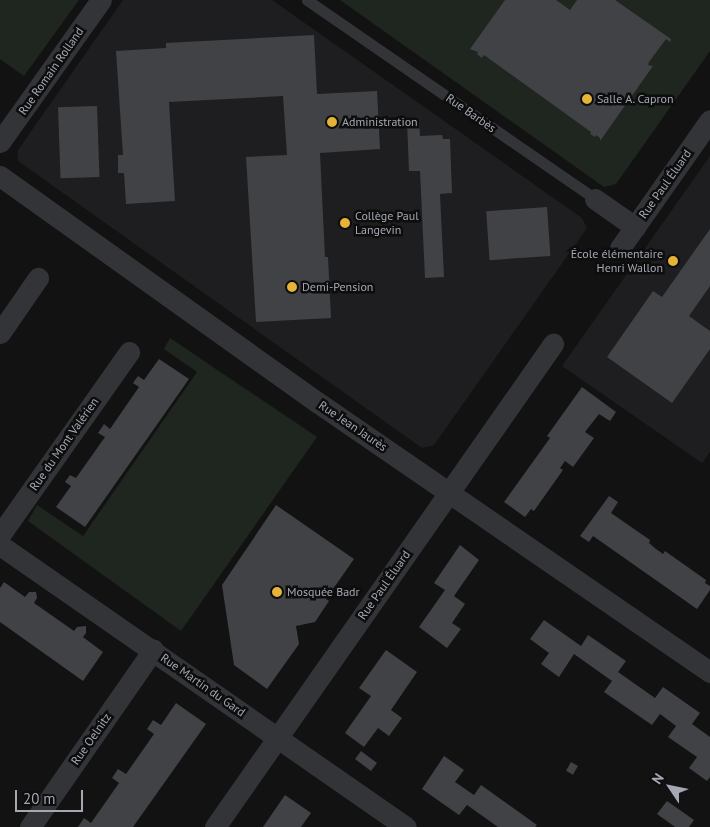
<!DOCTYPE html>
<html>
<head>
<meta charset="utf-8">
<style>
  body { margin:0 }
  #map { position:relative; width:710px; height:827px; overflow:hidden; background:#121213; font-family:"PT Sans",sans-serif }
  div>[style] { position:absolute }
  .built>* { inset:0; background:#1e1e20 }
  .green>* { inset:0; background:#1e261f }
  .building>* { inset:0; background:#414246; transform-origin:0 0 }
  .service>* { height:11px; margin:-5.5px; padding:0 5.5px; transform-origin:5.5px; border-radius:5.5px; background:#333438 }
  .minor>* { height:21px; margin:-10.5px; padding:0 10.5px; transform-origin:10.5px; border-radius:10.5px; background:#333438 }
  .dots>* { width:14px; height:14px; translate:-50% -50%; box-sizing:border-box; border:2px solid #0d0d0e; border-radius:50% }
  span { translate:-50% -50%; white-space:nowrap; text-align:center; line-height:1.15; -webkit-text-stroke:5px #0d0d0e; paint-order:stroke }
  .street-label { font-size:12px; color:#a4a8b3 }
  .poi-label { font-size:12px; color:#a4a8b3 }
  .left { translate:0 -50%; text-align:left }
  .right { translate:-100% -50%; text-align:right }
  .north { position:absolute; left:645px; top:762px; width:50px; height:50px; -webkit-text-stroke:4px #0d0d0e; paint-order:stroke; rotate:304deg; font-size:14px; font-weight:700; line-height:20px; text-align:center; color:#a4a8b3 }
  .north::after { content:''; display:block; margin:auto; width:18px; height:22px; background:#a4a8b3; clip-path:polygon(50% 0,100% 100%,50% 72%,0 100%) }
  .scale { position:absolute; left:15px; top:790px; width:68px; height:22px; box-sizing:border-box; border:2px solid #a4a8b3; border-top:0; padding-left:6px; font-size:15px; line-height:18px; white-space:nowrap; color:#a4a8b3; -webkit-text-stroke:4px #0d0d0e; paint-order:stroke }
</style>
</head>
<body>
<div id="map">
  <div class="built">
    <i style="clip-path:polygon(123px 0,272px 0,582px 218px,587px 228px,434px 445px,422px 448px,18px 161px,18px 150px)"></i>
    <i style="clip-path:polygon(710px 156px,710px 452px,702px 463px,562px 366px)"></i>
  </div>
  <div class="green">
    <i style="clip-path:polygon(0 0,79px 0,24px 76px,0 59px)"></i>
    <i style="clip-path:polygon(340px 0,710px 0,710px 51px,616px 184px,604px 187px)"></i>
    <i style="clip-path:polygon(170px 338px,317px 437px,181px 631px,28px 521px,37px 505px,83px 536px,197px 372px,164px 349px)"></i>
  </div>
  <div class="building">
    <i style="clip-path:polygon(505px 0,556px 0,570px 10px,577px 0,615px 0,671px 39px,670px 42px,666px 39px,649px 62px,648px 65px,653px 66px,600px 141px,600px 138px,596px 135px,595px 137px,590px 134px,591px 132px,484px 55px,482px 58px,477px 54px,478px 52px,470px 49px)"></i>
    <i style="clip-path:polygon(314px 35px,317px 94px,377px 91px,380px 149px,320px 153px,325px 257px,328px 257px,331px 318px,256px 322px,246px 157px,287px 155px,283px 96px,169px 102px,175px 201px,126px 204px,124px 173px,118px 173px,118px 155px,123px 155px,116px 51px,166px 48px,166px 43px)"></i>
    <i style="left:97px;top:106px;width:71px;height:39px;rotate:88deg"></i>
    <i style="clip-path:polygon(419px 121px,420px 136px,442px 135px,443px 139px,450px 139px,452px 193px,440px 194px,444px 277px,425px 278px,420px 171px,409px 171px,407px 122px)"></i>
    <i style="left:547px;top:207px;width:49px;height:61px;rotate:86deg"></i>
    <i style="clip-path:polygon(710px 229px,710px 286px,689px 316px,710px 331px,710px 349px,672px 403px,607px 357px,653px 291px,662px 297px)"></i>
    <i style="clip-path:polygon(159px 359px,189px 379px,85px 527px,56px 507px,71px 486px,65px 482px,70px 475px,76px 478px,105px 437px,98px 433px,104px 424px,110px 429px,139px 387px,133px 383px,138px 376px,144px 380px)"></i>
    <i style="clip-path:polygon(582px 387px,616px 412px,610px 421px,599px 414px,585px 432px,594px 438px,573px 467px,565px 461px,560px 468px,563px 470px,534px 511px,531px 509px,525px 517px,504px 502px,550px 438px,547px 436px)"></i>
    <i style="clip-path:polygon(609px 496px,618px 502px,611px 513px,650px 540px,649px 543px,656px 549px,663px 554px,665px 551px,706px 580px,705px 583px,710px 586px,710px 590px,697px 609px,593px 536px,589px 542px,580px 536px)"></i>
    <i style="clip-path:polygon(276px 505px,354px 559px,326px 599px,329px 601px,315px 622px,296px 626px,299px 644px,267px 689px,234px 665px,222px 585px)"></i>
    <i style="clip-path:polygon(460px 545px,479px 560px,454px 596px,465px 604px,452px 623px,461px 629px,447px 648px,419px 627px,445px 590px,434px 583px)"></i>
    <i style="clip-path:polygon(4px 582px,25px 597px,29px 592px,36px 592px,37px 598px,34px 603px,74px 631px,77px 627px,86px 626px,86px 633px,83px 637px,103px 652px,83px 681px,0 622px,0 588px)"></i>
    <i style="clip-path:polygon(544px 620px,581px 646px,588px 635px,626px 661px,618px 672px,655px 698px,663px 687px,700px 713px,692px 724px,710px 737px,710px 777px,707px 781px,689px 768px,697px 757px,668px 737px,676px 726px,660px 714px,652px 725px,604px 692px,612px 681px,574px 654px,559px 677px,541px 664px,549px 653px,530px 639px)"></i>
    <i style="clip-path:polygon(386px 650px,417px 672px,391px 710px,402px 718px,389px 736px,378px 728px,364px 747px,345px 733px,371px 696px,359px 688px)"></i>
    <i style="clip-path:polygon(176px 703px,206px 724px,133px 827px,78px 827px,84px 818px,91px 823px,119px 783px,112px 778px,118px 769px,126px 774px,154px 734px,147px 729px,153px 720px,161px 725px)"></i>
    <i style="left:361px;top:751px;width:20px;height:10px;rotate:37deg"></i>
    <i style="clip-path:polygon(444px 756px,464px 770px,455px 782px,474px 795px,481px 785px,537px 825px,535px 827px,498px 827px,467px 805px,459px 815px,422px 789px)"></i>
    <i style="left:571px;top:762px;width:8px;height:10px;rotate:30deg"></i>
    <i style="clip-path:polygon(285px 795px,311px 813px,301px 827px,263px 827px)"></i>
    <i style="clip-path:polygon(667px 801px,694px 820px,689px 827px,675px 827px,657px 814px)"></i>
  </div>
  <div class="service">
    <i style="left:307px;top:0;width:350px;rotate:34.6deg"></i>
  </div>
  <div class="minor">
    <i style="left:0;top:142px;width:174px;rotate:-54.6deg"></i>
    <i style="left:0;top:176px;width:389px;rotate:35.5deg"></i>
    <i style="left:317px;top:402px;width:477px;rotate:34.5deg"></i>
    <i style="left:595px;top:199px;width:49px;rotate:35deg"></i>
    <i style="left:620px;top:248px;width:156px;rotate:-54.9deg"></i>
    <i style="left:0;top:333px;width:67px;rotate:-55.4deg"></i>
    <i style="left:0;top:535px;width:224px;rotate:-54.8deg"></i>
    <i style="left:0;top:545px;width:494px;rotate:34.8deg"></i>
    <i style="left:30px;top:827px;width:216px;rotate:-55.2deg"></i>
    <i style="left:215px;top:827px;width:590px;rotate:-55.02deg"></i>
  </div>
  <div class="dots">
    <i style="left:587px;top:99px;background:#e5b338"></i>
    <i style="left:332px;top:122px;background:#e5b338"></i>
    <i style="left:345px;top:223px;background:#e5b338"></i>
    <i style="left:673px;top:261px;background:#e5b338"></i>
    <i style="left:292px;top:287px;background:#e5b338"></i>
    <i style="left:277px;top:592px;background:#e5b338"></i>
  </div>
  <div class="street-label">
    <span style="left:51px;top:71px;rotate:-55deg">Rue Romain Rolland</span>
    <span style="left:471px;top:113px;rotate:35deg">Rue Barbès</span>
    <span style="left:665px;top:184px;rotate:-55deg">Rue Paul Éluard</span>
    <span style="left:353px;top:426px;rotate:34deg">Rue Jean Jaurès</span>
    <span style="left:64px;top:444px;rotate:-55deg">Rue du Mont Valérien</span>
    <span style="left:384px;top:585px;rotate:-55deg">Rue Paul Éluard</span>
    <span style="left:203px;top:685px;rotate:35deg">Rue Martin du Gard</span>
    <span style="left:91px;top:739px;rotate:-55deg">Rue Oelnitz</span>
  </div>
  <div class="poi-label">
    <span class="left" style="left:597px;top:99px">Salle A. Capron</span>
    <span class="left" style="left:342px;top:122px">Administration</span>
    <span class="left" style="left:355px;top:223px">Collège Paul<br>Langevin</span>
    <span class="right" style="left:663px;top:261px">École élémentaire<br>Henri Wallon</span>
    <span class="left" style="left:302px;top:287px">Demi-Pension</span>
    <span class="left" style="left:287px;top:592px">Mosquée Badr</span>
  </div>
  <div class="north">N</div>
  <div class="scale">20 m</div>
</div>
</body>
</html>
